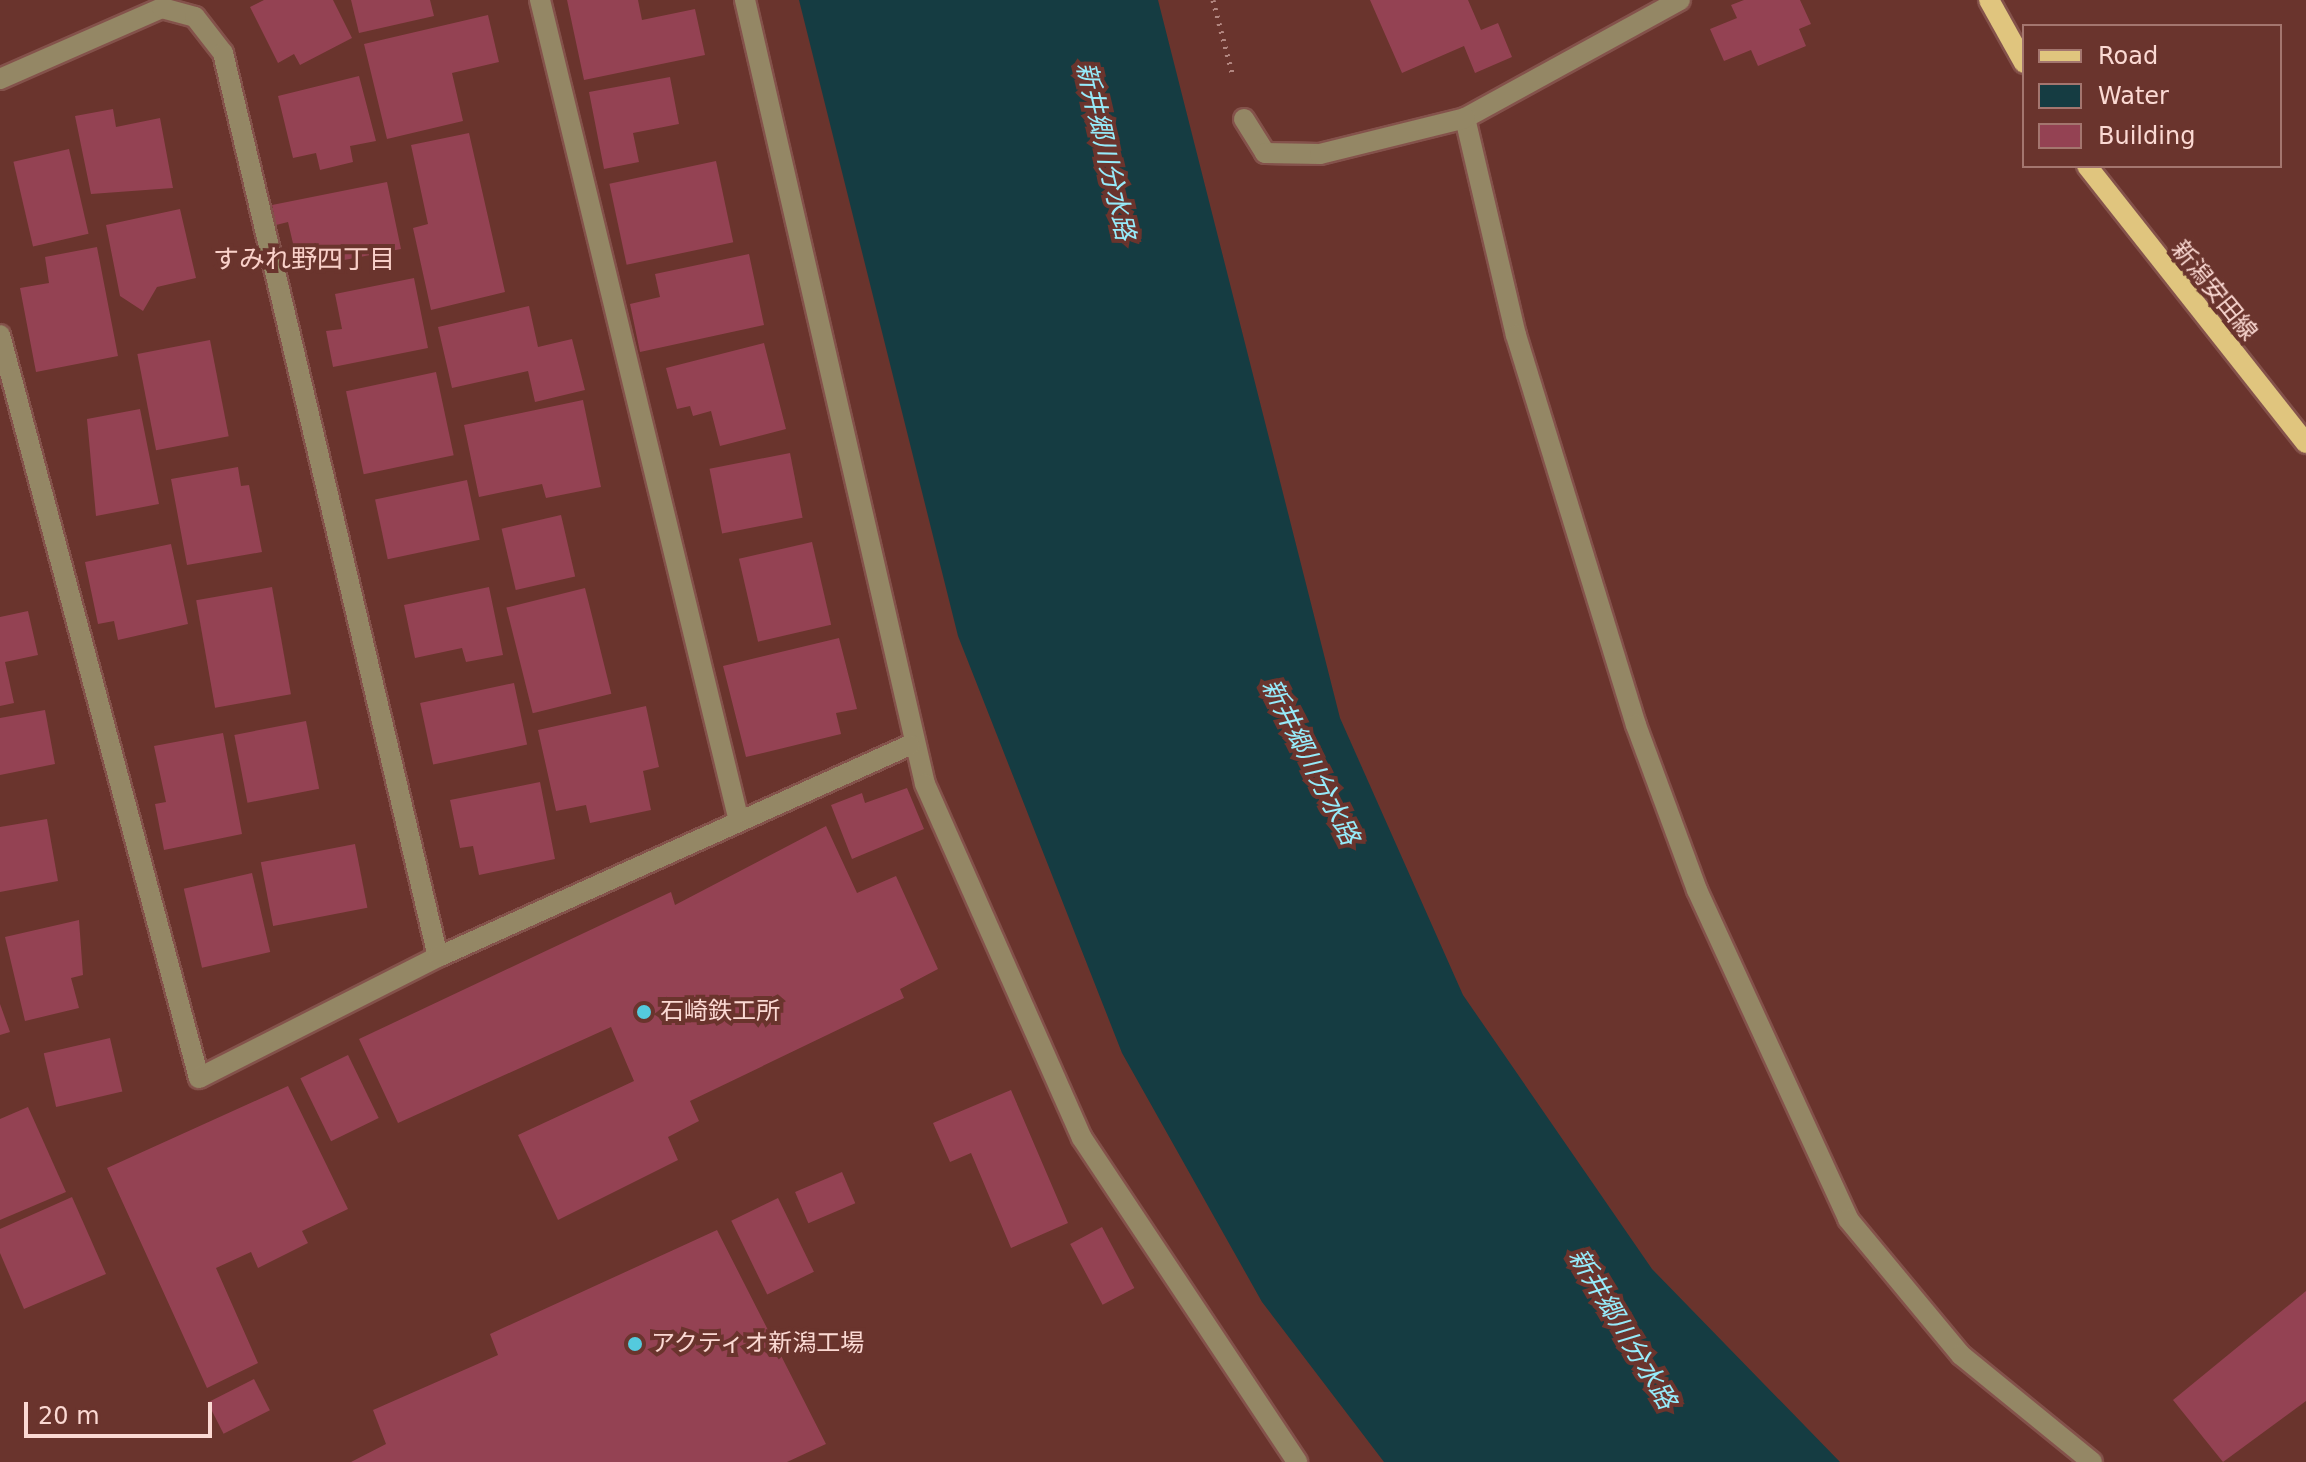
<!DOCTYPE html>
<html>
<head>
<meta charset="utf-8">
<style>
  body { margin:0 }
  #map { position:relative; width:2306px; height:1462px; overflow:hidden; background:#6a342d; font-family:"DejaVu Sans","Noto Sans JP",sans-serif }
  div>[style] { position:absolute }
  .water>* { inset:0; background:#153c42 }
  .building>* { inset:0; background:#944253; transform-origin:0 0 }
  .path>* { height:5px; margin-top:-2.5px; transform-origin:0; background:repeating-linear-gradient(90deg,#b28680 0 2px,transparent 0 8px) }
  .roads { filter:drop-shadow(2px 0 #84524b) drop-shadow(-2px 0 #84524b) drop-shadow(0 2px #84524b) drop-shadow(0 -2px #84524b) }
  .minor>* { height:20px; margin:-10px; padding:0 10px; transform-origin:10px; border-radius:10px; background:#948765 }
  .major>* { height:20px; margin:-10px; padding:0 10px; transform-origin:10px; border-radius:10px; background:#e0c57e }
  .dots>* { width:22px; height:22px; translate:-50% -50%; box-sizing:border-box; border:4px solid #6a342d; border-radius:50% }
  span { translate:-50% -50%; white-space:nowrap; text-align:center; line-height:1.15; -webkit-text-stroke:8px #6a342d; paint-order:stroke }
  .street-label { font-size:24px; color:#fbd9d3 }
  .poi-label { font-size:24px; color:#fbd9d3 }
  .left { translate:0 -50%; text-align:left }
  .water-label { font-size:26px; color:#96ebfa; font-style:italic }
  .neighbourhood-label { font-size:26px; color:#f9d0c9 }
  .legend { position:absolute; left:2022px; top:24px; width:260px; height:144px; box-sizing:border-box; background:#6a342d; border:2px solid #a4766f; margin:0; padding:10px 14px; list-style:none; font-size:24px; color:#fbd9d3 }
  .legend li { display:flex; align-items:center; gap:16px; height:40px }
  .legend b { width:40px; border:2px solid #a4766f }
  .scale { position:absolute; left:24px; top:1402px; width:188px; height:36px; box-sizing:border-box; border:4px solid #fbd9d3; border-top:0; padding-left:10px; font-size:24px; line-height:28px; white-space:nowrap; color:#fbd9d3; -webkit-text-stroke:6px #6a342d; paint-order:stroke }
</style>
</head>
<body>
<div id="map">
  <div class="water">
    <i style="clip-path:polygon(799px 0,1158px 0,1340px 718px,1463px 995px,1652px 1269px,1840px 1462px,1384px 1462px,1262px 1302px,1122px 1053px,958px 636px)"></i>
  </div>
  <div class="building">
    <i style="clip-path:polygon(264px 0,333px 0,352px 38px,300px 65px,294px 54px,278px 63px,250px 7px)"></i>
    <i style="clip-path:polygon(351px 0,430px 0,434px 16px,359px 33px)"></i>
    <i style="clip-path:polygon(567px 0,638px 0,642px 20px,695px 9px,705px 55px,584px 80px)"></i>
    <i style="clip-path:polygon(1370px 0,1468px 0,1481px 30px,1498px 23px,1512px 57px,1475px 73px,1464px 46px,1402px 73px)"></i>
    <i style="clip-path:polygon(1744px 0,1800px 0,1811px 24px,1799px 29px,1806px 46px,1758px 66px,1751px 50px,1724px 61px,1710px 29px,1737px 18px,1731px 5px)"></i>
    <i style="clip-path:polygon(488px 15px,499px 62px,452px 73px,463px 121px,387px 139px,364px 44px)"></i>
    <i style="clip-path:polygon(359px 76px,376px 141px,350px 146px,353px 162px,320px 170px,316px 153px,293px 158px,278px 96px)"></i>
    <i style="clip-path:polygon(670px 77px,679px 124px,633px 133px,639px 162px,604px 169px,589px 92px)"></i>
    <i style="clip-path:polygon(113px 109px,116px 127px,160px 118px,173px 188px,91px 194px,75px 116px)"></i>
    <i style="clip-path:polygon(469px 133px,505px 292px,431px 310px,413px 228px,428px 224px,411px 145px)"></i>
    <i style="left:69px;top:149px;width:87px;height:57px;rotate:77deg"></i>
    <i style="left:716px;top:161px;width:83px;height:109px;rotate:78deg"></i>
    <i style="clip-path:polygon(387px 182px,401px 249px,334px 262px,331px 246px,295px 252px,288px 222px,276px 225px,272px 205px)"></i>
    <i style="clip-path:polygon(180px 209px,196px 278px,157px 287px,143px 311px,120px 296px,106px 225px)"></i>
    <i style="clip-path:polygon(97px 247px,118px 356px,36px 372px,20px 288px,49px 283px,45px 257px)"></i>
    <i style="clip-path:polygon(749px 254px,764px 325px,640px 352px,630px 304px,660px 297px,655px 274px)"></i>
    <i style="clip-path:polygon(414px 278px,428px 348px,333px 367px,326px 331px,342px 329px,335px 294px)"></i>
    <i style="clip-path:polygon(529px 306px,538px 347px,572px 339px,585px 390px,535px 402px,528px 371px,452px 388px,438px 327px)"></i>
    <i style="left:210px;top:340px;width:98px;height:74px;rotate:79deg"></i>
    <i style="clip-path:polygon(764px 343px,786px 429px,720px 446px,711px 411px,693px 416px,690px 406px,677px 409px,666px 368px)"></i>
    <i style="left:436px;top:372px;width:85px;height:92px;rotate:78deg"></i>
    <i style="clip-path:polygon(583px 400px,601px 487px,546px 498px,542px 484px,479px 497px,464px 425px)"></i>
    <i style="clip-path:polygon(140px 409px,159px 504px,96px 516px,87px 419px)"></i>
    <i style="left:790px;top:453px;width:66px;height:82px;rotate:79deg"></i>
    <i style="clip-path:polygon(238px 467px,241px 486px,249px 485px,262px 552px,187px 565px,171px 479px)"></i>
    <i style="left:467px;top:480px;width:61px;height:94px;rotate:78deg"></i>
    <i style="left:561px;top:515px;width:63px;height:61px;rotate:77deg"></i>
    <i style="left:812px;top:542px;width:85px;height:75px;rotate:77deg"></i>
    <i style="clip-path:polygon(171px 544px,188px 624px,118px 640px,114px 621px,98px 624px,85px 562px)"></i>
    <i style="left:272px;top:587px;width:109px;height:77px;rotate:80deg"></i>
    <i style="clip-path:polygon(489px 587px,503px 655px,466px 662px,462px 648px,415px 658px,404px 605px)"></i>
    <i style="left:585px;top:588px;width:109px;height:81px;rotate:76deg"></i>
    <i style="clip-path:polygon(28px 611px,38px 655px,5px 662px,14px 703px,0 706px,0 617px)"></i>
    <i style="clip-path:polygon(839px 638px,857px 709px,836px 713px,841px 734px,746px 757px,723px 666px)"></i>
    <i style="left:514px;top:683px;width:63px;height:96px;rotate:78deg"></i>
    <i style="clip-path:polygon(646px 706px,659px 767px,643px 771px,651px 810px,590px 823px,586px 805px,556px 811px,538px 730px)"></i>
    <i style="clip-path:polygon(45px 710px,55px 764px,0 775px,0 718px)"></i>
    <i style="left:306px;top:721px;width:69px;height:73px;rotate:79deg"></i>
    <i style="clip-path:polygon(223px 733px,242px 834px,164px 850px,155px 804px,166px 802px,154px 746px)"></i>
    <i style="clip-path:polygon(540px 782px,555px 859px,479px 875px,473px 846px,460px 848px,450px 800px)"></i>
    <i style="clip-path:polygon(907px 788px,924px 829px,852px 859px,831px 805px,862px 793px,865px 803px)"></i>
    <i style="clip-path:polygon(47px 819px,58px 881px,0 892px,0 827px)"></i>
    <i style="clip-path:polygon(826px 826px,857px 893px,896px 876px,938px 969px,900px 989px,904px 998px,690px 1101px,699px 1121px,668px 1137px,678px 1160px,558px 1220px,518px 1135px,634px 1081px,611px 1027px,398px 1123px,359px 1039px,671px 892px,675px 905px)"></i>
    <i style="left:355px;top:844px;width:65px;height:96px;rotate:79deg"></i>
    <i style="left:252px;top:873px;width:81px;height:70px;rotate:77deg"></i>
    <i style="clip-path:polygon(79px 920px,83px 975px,71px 978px,79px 1008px,25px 1021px,5px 937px)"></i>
    <i style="clip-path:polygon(0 1004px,10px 1032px,0 1035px)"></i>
    <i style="left:110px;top:1038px;width:55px;height:68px;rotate:77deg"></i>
    <i style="left:348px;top:1055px;width:70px;height:53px;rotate:64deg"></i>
    <i style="clip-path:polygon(288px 1086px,348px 1209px,302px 1231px,308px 1243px,258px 1268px,251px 1252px,216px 1268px,258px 1363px,207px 1388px,107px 1168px)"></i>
    <i style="clip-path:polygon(1011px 1090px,1068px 1223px,1011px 1248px,971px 1153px,950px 1162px,933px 1123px)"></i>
    <i style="clip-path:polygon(28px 1107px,66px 1192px,0 1220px,0 1119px)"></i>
    <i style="left:842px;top:1172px;width:34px;height:51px;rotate:67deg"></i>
    <i style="clip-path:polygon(72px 1197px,106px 1274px,24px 1309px,0 1253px,0 1229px)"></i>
    <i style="left:778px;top:1198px;width:82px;height:52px;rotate:64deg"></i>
    <i style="left:1102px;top:1227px;width:69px;height:36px;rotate:62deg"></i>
    <i style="clip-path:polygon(717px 1230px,826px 1444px,787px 1462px,351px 1462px,386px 1444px,373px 1410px,498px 1355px,490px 1334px)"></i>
    <i style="clip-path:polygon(2306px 1291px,2306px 1401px,2223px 1462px,2173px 1400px)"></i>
    <i style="left:254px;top:1379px;width:35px;height:52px;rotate:63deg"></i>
  </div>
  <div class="path">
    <i style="left:1213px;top:0;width:79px;rotate:75.3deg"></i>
  </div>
  <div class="roads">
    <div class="minor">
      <i style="left:540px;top:0;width:845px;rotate:76.38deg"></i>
      <i style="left:745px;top:0;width:804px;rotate:77.07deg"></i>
      <i style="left:925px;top:784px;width:387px;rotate:66.1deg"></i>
      <i style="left:1082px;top:1138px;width:389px;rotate:56.4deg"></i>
      <i style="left:1680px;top:0;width:245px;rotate:151.2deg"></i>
      <i style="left:1465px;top:118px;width:223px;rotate:76.8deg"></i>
      <i style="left:1516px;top:335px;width:408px;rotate:72.9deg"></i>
      <i style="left:1636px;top:725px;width:176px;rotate:69.7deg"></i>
      <i style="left:1697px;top:890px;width:362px;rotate:65.3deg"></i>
      <i style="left:1848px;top:1219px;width:177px;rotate:50.3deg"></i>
      <i style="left:1961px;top:1355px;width:169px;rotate:39.2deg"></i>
      <i style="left:0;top:79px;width:177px;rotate:-23.7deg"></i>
      <i style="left:162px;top:8px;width:34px;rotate:15deg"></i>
      <i style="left:195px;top:17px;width:46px;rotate:52.1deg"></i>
      <i style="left:223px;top:53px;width:929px;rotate:76.62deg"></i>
      <i style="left:1244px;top:119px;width:40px;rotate:58deg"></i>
      <i style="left:1265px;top:153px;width:55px;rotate:1deg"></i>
      <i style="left:1320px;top:154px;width:149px;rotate:-13.9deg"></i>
      <i style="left:0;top:335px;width:769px;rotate:75.01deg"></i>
      <i style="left:199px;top:1078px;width:268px;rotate:-26.9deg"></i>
      <i style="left:438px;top:957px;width:517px;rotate:-24.19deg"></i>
    </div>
    <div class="major">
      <i style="left:1989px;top:0;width:72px;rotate:60.9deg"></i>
      <i style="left:2087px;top:166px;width:353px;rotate:51.7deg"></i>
    </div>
  </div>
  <div class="dots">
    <i style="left:644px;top:1012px;background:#54cadd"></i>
    <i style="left:635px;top:1344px;background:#54cadd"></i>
  </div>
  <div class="street-label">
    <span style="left:2214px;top:291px;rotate:51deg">新潟安田線</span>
  </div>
  <div class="poi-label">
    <span class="left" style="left:660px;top:1012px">石崎鉄工所</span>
    <span class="left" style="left:651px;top:1344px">アクティオ新潟工場</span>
  </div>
  <div class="water-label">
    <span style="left:1105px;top:151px;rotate:77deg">新井郷川分水路</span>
    <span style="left:1310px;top:762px;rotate:63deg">新井郷川分水路</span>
    <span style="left:1622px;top:1329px;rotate:59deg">新井郷川分水路</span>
  </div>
  <div class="neighbourhood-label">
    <span style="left:304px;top:260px">すみれ野四丁目</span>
  </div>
  <ul class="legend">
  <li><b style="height:10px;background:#e0c57e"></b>Road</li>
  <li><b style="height:22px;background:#153c42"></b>Water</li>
  <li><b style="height:22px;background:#944253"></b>Building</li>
  </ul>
  <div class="scale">20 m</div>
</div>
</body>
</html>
